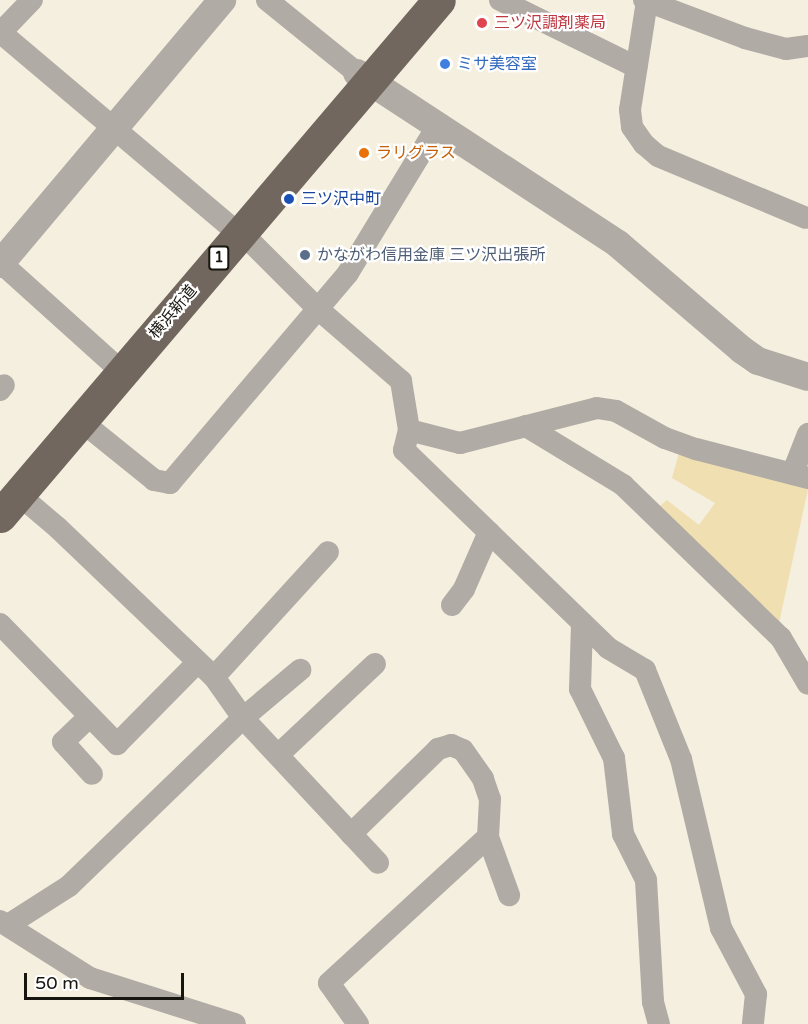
<!DOCTYPE html>
<html>
<head>
<meta charset="utf-8">
<style>
  body { margin:0 }
  #map { position:relative; width:808px; height:1024px; overflow:hidden; background:#f5efdf; font-family:"Varela Round","Noto Sans JP",sans-serif }
  div>[style] { position:absolute }
  .green>* { inset:0; background:#efdfb1 }
  .minor>* { height:22px; margin:-11px; padding:0 11px; transform-origin:11px; border-radius:11px; background:#b1aba6 }
  .tertiary>* { height:28px; margin:-14px; padding:0 14px; transform-origin:14px; border-radius:14px; background:#b1aba6 }
  .trunk>* { height:33px; margin:-16.5px; padding:0 16.5px; transform-origin:16.5px; border-radius:16.5px; background:#72675e }
  .dots>* { width:16px; height:16px; translate:-50% -50%; box-sizing:border-box; border:3px solid #fff; border-radius:50% }
  span { translate:-50% -50%; white-space:nowrap; text-align:center; line-height:1.15; -webkit-text-stroke:4.5px #fff; paint-order:stroke }
  .shield-label span { padding:2px 4px; background:#fff; border:2px solid; border-radius:4px; -webkit-text-stroke-width:0 }
  .shield-label { font-size:15px; color:#17150f; font-weight:700 }
  .health-label { font-size:16px; color:#be3a42 }
  .left { translate:0 -50%; text-align:left }
  .shop-label { font-size:16px; color:#366cbe }
  .food-label { font-size:16px; color:#c56008 }
  .transit-label { font-size:16px; color:#164399 }
  .service-label { font-size:16px; color:#4e5e75 }
  .street-label { font-size:16px; color:#17150f }
  .scale { position:absolute; left:24px; top:973px; width:160px; height:27px; box-sizing:border-box; border:3px solid #17150f; border-top:0; padding-left:8px; font-size:18px; line-height:21px; white-space:nowrap; color:#17150f; -webkit-text-stroke:4px #fff; paint-order:stroke }
</style>
</head>
<body>
<div id="map">
  <div class="green">
    <i style="clip-path:polygon(679px 453px,808px 489px,779px 623px,660px 506px,667px 500px,699px 525px,715px 503px,672px 478px)"></i>
  </div>
  <div class="minor">
    <i style="left:267px;top:0;width:116px;rotate:39deg"></i>
    <i style="left:500px;top:0;width:152px;rotate:26.2deg"></i>
    <i style="left:644px;top:0;width:108px;rotate:20.6deg"></i>
    <i style="left:745px;top:38px;width:42px;rotate:15deg"></i>
    <i style="left:786px;top:49px;width:22px;rotate:-8deg"></i>
    <i style="left:647px;top:1px;width:110px;rotate:98.9deg"></i>
    <i style="left:630px;top:110px;width:17px;rotate:83deg"></i>
    <i style="left:632px;top:127px;width:21px;rotate:55deg"></i>
    <i style="left:644px;top:144px;width:18px;rotate:41deg"></i>
    <i style="left:658px;top:156px;width:160px;rotate:22.7deg"></i>
    <i style="left:0;top:32px;width:299px;rotate:40.2deg"></i>
    <i style="left:0;top:33px;width:46px;rotate:-45.9deg"></i>
    <i style="left:241px;top:232px;width:109px;rotate:45deg"></i>
    <i style="left:318px;top:309px;width:110px;rotate:40.9deg"></i>
    <i style="left:401px;top:381px;width:50px;rotate:80.7deg"></i>
    <i style="left:409px;top:430px;width:21px;rotate:104deg"></i>
    <i style="left:404px;top:450px;width:284px;rotate:44.1deg"></i>
    <i style="left:608px;top:648px;width:43px;rotate:30.7deg"></i>
    <i style="left:645px;top:670px;width:96px;rotate:68deg"></i>
    <i style="left:681px;top:759px;width:174px;rotate:76.7deg"></i>
    <i style="left:721px;top:928px;width:75px;rotate:62.1deg"></i>
    <i style="left:756px;top:994px;width:30px;rotate:96deg"></i>
    <i style="left:0;top:262px;width:151px;rotate:42deg"></i>
    <i style="left:0;top:390px;width:6px;rotate:-51deg"></i>
    <i style="left:81px;top:421px;width:94px;rotate:38.9deg"></i>
    <i style="left:154px;top:480px;width:16px;rotate:11deg"></i>
    <i style="left:170px;top:483px;width:275px;rotate:-49.7deg"></i>
    <i style="left:348px;top:273px;width:173px;rotate:-58.7deg"></i>
    <i style="left:526px;top:426px;width:114px;rotate:31.3deg"></i>
    <i style="left:623px;top:485px;width:220px;rotate:44.1deg"></i>
    <i style="left:781px;top:638px;width:53px;rotate:59.6deg"></i>
    <i style="left:409px;top:430px;width:53px;rotate:14.3deg"></i>
    <i style="left:460px;top:443px;width:141px;rotate:-14.3deg"></i>
    <i style="left:597px;top:408px;width:19px;rotate:9deg"></i>
    <i style="left:616px;top:411px;width:56px;rotate:28.9deg"></i>
    <i style="left:665px;top:438px;width:33px;rotate:20deg"></i>
    <i style="left:696px;top:449px;width:116px;rotate:14.5deg"></i>
    <i style="left:793px;top:472px;width:41px;rotate:-68.5deg"></i>
    <i style="left:18px;top:494px;width:52px;rotate:40.4deg"></i>
    <i style="left:58px;top:528px;width:216px;rotate:43.7deg"></i>
    <i style="left:214px;top:677px;width:50px;rotate:54.7deg"></i>
    <i style="left:243px;top:718px;width:198px;rotate:47deg"></i>
    <i style="left:452px;top:605px;width:20px;rotate:-53deg"></i>
    <i style="left:464px;top:589px;width:62px;rotate:-66.3deg"></i>
    <i style="left:582px;top:623px;width:66px;rotate:91.7deg"></i>
    <i style="left:580px;top:689px;width:77px;rotate:63.8deg"></i>
    <i style="left:614px;top:758px;width:77px;rotate:83.2deg"></i>
    <i style="left:623px;top:834px;width:51px;rotate:63.4deg"></i>
    <i style="left:646px;top:880px;width:122px;rotate:86.7deg"></i>
    <i style="left:653px;top:1002px;width:23px;rotate:75deg"></i>
    <i style="left:0;top:624px;width:168px;rotate:45.7deg"></i>
    <i style="left:117px;top:744px;width:115px;rotate:-45.4deg"></i>
    <i style="left:214px;top:677px;width:169px;rotate:-47.6deg"></i>
    <i style="left:89px;top:717px;width:36px;rotate:136deg"></i>
    <i style="left:63px;top:742px;width:43px;rotate:47.8deg"></i>
    <i style="left:278px;top:755px;width:133px;rotate:-43.2deg"></i>
    <i style="left:351px;top:834px;width:122px;rotate:-44.3deg"></i>
    <i style="left:438px;top:749px;width:14px;rotate:-17deg"></i>
    <i style="left:451px;top:745px;width:13px;rotate:23deg"></i>
    <i style="left:463px;top:750px;width:35px;rotate:55deg"></i>
    <i style="left:483px;top:779px;width:21px;rotate:71deg"></i>
    <i style="left:490px;top:799px;width:38px;rotate:93deg"></i>
    <i style="left:488px;top:837px;width:62px;rotate:70.1deg"></i>
    <i style="left:0;top:921px;width:107px;rotate:32.3deg"></i>
    <i style="left:90px;top:978px;width:152px;rotate:17.6deg"></i>
    <i style="left:8px;top:925px;width:72px;rotate:-32.6deg"></i>
    <i style="left:69px;top:886px;width:242px;rotate:-44deg"></i>
    <i style="left:243px;top:718px;width:75px;rotate:-40.1deg"></i>
    <i style="left:358px;top:1024px;width:50px;rotate:-125.3deg"></i>
    <i style="left:329px;top:983px;width:216px;rotate:-42.6deg"></i>
  </div>
  <div class="tertiary">
    <i style="left:357px;top:73px;width:312px;rotate:33.2deg"></i>
    <i style="left:618px;top:244px;width:163px;rotate:40.5deg"></i>
    <i style="left:742px;top:350px;width:19px;rotate:35deg"></i>
    <i style="left:758px;top:361px;width:52px;rotate:17.7deg"></i>
    <i style="left:0;top:264px;width:345px;rotate:-49.9deg"></i>
  </div>
  <div class="trunk">
    <i style="left:0;top:516px;width:677px;rotate:-49.61deg"></i>
  </div>
  <div class="dots">
    <i style="left:482px;top:23px;background:#e0444e"></i>
    <i style="left:445px;top:64px;background:#3f7fe0"></i>
    <i style="left:364px;top:153px;background:#e8710a"></i>
    <i style="left:289px;top:199px;background:#1a4fb4"></i>
    <i style="left:305px;top:255px;background:#5c6f8a"></i>
  </div>
  <div class="shield-label">
    <span style="left:219px;top:258px">1</span>
  </div>
  <div class="health-label">
    <span class="left" style="left:494px;top:23px">三ツ沢調剤薬局</span>
  </div>
  <div class="shop-label">
    <span class="left" style="left:457px;top:64px">ミサ美容室</span>
  </div>
  <div class="food-label">
    <span class="left" style="left:376px;top:153px">ラリグラス</span>
  </div>
  <div class="transit-label">
    <span class="left" style="left:301px;top:199px">三ツ沢中町</span>
  </div>
  <div class="service-label">
    <span class="left" style="left:317px;top:255px">かながわ信用金庫 三ツ沢出張所</span>
  </div>
  <div class="street-label">
    <span style="left:173px;top:312px;rotate:-50deg">横浜新道</span>
  </div>
  <div class="scale">50 m</div>
</div>
</body>
</html>
